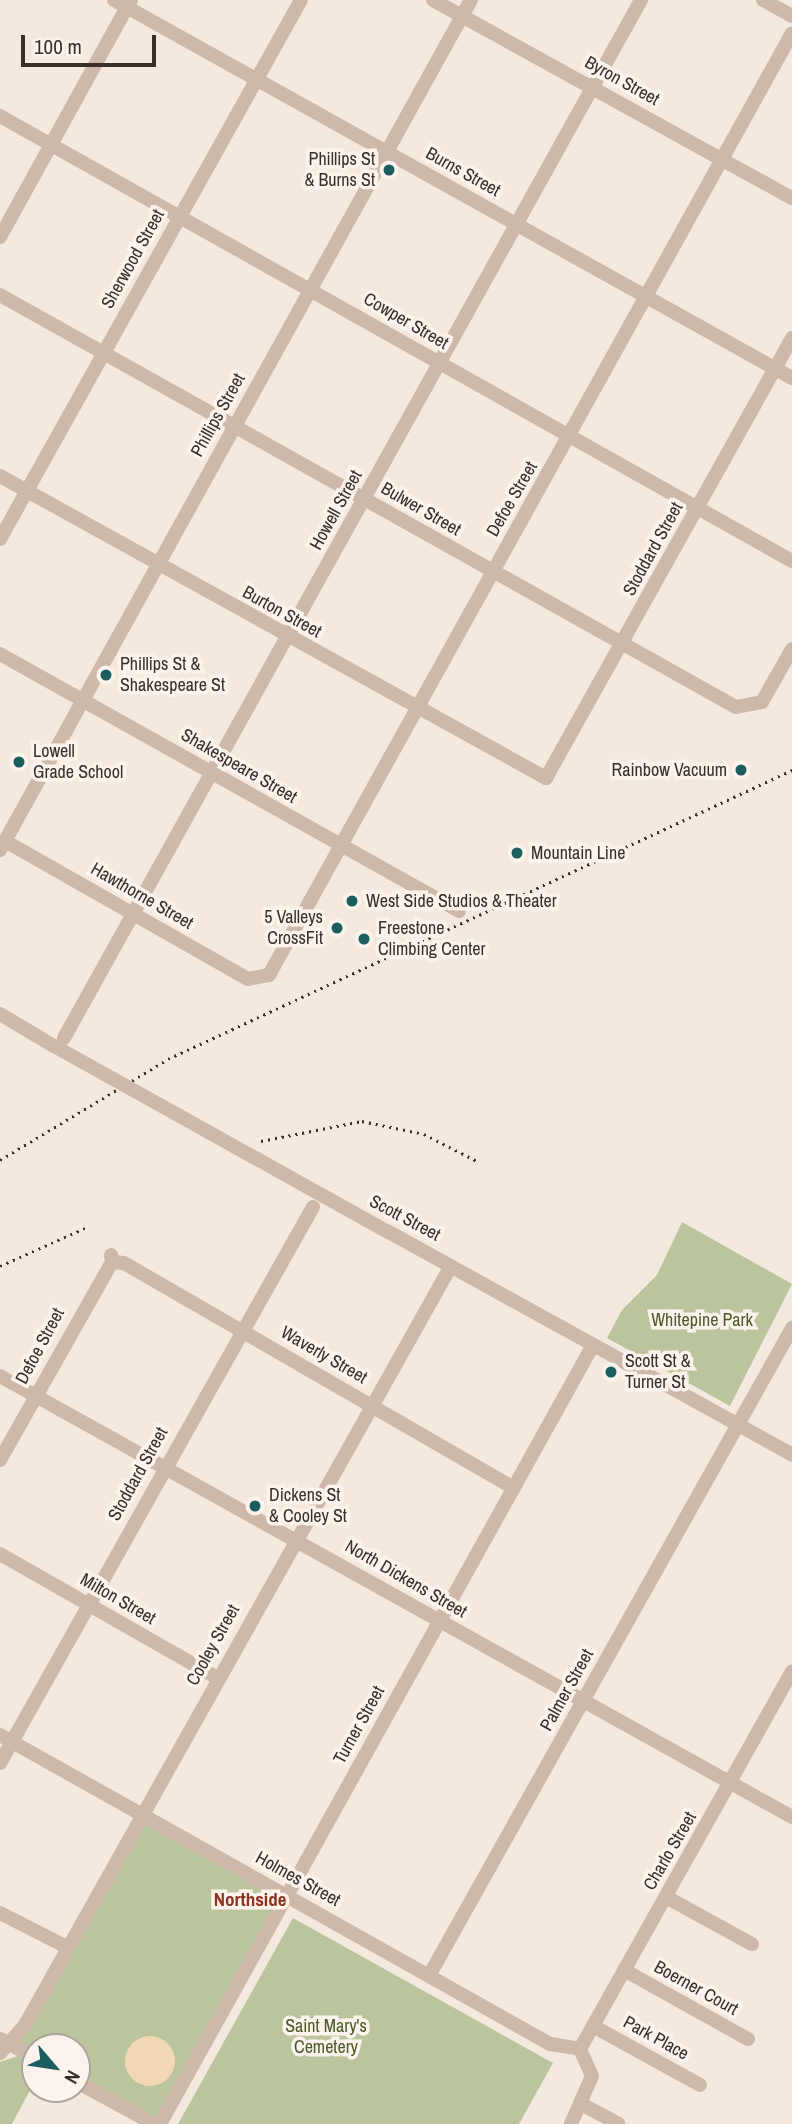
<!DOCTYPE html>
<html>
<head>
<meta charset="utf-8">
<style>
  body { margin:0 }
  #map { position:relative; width:792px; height:2124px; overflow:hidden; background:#f4e9de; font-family:"Archivo Narrow",sans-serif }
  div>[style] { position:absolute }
  .green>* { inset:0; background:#bac59d }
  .sand>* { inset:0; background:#f1d8b4 }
  .round { border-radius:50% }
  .minor>* { height:14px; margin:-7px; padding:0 7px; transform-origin:7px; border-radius:7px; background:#cdb8a9 }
  .rail>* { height:2.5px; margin-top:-1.25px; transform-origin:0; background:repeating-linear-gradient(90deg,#3a2e29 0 2px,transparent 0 7px) }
  .minor-bridge>* { height:14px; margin:-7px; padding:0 7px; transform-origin:7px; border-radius:7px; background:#cdb8a9 }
  .dots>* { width:19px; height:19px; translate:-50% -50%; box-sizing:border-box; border:4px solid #fbf3ec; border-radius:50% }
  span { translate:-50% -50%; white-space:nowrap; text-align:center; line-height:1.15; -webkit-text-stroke:7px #fbf3ec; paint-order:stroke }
  .street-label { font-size:18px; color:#3a2e29 }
  .poi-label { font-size:18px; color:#3a2e29 }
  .right { translate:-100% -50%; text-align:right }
  .left { translate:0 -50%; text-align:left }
  .park-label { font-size:18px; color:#4c5a2b }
  .neighbourhood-label { font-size:19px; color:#8e321d; font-weight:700 }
  .north { position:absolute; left:21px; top:2033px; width:70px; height:70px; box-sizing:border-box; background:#fbf3ec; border:2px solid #aea49e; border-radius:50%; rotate:119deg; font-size:19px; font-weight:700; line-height:28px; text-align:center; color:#3a2e29 }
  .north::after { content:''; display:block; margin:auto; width:24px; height:32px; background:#1c5e5f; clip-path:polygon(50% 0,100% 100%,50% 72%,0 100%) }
  .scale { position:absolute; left:21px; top:35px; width:135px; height:32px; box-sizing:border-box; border:4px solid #3a2e29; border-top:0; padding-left:9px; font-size:21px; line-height:24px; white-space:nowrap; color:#3a2e29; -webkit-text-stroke:5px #fbf3ec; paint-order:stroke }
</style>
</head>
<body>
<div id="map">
  <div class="green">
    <i style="clip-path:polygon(682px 1222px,792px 1284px,730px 1406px,607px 1338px,622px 1310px,657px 1275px)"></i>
    <i style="clip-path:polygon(141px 1814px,287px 1895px,160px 2124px,77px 2082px,77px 2047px,35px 2047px,35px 2058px,16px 2039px)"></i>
    <i style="clip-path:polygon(293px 1918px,553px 2063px,519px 2124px,178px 2124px)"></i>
    <i style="clip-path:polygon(18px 2056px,35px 2066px,35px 2081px,12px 2124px,0 2124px,0 2062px)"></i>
  </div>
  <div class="sand">
    <i class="round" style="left:125px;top:2036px;width:50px;height:50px"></i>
  </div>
  <div class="minor">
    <i style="left:114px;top:0;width:776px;rotate:29.14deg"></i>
    <i style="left:433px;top:0;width:410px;rotate:28.9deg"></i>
    <i style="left:763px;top:0;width:33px;rotate:29deg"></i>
    <i style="left:0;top:116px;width:908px;rotate:29.33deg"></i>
    <i style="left:0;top:237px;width:271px;rotate:-61.1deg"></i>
    <i style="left:0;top:295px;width:843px;rotate:29.24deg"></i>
    <i style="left:736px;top:707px;width:26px;rotate:-11deg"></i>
    <i style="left:762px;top:702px;width:61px;rotate:-60.5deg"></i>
    <i style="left:0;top:476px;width:624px;rotate:28.95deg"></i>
    <i style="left:546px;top:778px;width:504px;rotate:-60.79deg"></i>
    <i style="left:0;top:539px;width:617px;rotate:-60.82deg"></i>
    <i style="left:0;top:654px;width:526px;rotate:29.25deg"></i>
    <i style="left:5px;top:841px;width:279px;rotate:29.6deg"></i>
    <i style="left:248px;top:979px;width:21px;rotate:-11deg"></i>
    <i style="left:269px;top:975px;width:1077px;rotate:-60.96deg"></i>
    <i style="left:0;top:850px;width:972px;rotate:-61.01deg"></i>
    <i style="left:0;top:1014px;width:63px;rotate:30.7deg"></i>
    <i style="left:64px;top:1038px;width:1188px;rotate:-60.93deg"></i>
    <i style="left:387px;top:1231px;width:463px;rotate:28.9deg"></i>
    <i style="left:112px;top:1262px;width:12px;rotate:5deg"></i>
    <i style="left:124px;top:1263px;width:450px;rotate:30deg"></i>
    <i style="left:0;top:1376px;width:907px;rotate:29.11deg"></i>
    <i style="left:0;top:1460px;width:227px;rotate:-60.5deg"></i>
    <i style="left:112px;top:1262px;width:7px;rotate:-98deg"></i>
    <i style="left:0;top:1554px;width:250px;rotate:29.7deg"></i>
    <i style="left:0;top:1735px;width:631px;rotate:29.33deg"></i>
    <i style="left:550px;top:2044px;width:30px;rotate:9deg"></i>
    <i style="left:0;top:1763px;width:638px;rotate:-60.62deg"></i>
    <i style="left:666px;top:1897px;width:98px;rotate:28.7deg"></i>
    <i style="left:0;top:1913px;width:75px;rotate:26.9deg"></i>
    <i style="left:624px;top:1970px;width:142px;rotate:29.1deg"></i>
    <i style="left:430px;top:1974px;width:741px;rotate:-60.73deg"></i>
    <i style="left:593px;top:2026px;width:122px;rotate:28.9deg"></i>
    <i style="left:0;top:2039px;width:40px;rotate:28deg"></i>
    <i style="left:580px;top:2049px;width:433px;rotate:-60.7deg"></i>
    <i style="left:0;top:2053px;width:38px;rotate:-48deg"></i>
    <i style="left:25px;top:2025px;width:870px;rotate:-60.7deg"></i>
    <i style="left:77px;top:2082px;width:88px;rotate:28.6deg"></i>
    <i style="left:583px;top:2105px;width:40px;rotate:28deg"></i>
    <i style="left:160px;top:2124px;width:891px;rotate:-60.93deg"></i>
    <i style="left:571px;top:2124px;width:52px;rotate:-66.4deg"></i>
    <i style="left:592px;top:2076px;width:30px;rotate:-114deg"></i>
  </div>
  <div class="rail">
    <i style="left:261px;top:1141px;width:103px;rotate:-11.2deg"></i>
    <i style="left:362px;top:1121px;width:63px;rotate:11.8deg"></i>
    <i style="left:424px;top:1134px;width:62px;rotate:27deg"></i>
    <i style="left:0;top:1160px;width:196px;rotate:-31deg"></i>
    <i style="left:168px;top:1059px;width:688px;rotate:-24.85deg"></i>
    <i style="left:0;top:1266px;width:93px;rotate:-24.1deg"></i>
  </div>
  <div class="minor-bridge">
    <i style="left:54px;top:1046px;width:381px;rotate:29.1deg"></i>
  </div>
  <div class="dots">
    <i style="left:389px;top:170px;background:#1c5e5f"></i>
    <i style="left:106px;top:675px;background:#1c5e5f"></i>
    <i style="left:19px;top:762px;background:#1c5e5f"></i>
    <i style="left:741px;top:770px;background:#1c5e5f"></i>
    <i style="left:517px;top:853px;background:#1c5e5f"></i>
    <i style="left:352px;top:901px;background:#1c5e5f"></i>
    <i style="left:337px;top:928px;background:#1c5e5f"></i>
    <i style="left:364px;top:939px;background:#1c5e5f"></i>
    <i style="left:611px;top:1372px;background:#1c5e5f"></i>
    <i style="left:255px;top:1506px;background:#1c5e5f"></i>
  </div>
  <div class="street-label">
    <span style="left:622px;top:81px;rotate:29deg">Byron Street</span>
    <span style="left:463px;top:172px;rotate:29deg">Burns Street</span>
    <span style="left:133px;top:259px;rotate:-61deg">Sherwood Street</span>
    <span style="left:406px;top:321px;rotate:30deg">Cowper Street</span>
    <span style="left:218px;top:415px;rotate:-61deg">Phillips Street</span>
    <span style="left:512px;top:499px;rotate:-60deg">Defoe Street</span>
    <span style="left:421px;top:509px;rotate:30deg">Bulwer Street</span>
    <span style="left:336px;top:510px;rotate:-61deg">Howell Street</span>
    <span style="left:653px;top:549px;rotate:-61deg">Stoddard Street</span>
    <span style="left:282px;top:612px;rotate:29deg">Burton Street</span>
    <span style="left:239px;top:766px;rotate:30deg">Shakespeare Street</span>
    <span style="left:142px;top:896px;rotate:30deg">Hawthorne Street</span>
    <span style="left:405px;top:1218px;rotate:28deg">Scott Street</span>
    <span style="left:40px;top:1346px;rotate:-62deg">Defoe Street</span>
    <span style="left:324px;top:1355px;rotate:30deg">Waverly Street</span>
    <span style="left:138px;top:1474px;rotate:-61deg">Stoddard Street</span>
    <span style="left:406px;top:1579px;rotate:30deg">North Dickens Street</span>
    <span style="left:118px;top:1599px;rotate:30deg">Milton Street</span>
    <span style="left:213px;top:1645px;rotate:-61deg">Cooley Street</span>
    <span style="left:567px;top:1690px;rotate:-61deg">Palmer Street</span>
    <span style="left:359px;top:1725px;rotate:-61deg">Turner Street</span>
    <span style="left:670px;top:1851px;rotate:-60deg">Charlo Street</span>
    <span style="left:298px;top:1879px;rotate:29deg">Holmes Street</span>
    <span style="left:696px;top:1988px;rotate:29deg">Boerner Court</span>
    <span style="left:656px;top:2038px;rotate:29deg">Park Place</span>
  </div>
  <div class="poi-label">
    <span class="right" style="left:375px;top:170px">Phillips St<br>&amp; Burns St</span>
    <span class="left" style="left:120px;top:675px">Phillips St &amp;<br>Shakespeare St</span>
    <span class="left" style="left:33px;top:762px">Lowell<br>Grade School</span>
    <span class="right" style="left:727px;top:770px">Rainbow Vacuum</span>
    <span class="left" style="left:531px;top:853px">Mountain Line</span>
    <span class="left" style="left:366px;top:901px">West Side Studios &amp; Theater</span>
    <span class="right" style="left:323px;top:928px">5 Valleys<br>CrossFit</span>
    <span class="left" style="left:378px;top:939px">Freestone<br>Climbing Center</span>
    <span class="left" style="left:625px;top:1372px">Scott St &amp;<br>Turner St</span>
    <span class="left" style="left:269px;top:1506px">Dickens St<br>&amp; Cooley St</span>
  </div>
  <div class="park-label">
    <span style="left:702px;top:1320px">Whitepine Park</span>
    <span style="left:326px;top:2037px">Saint Mary's<br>Cemetery</span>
  </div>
  <div class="neighbourhood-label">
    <span style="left:250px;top:1900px">Northside</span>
  </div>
  <div class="north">N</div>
  <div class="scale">100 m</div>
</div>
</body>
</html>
